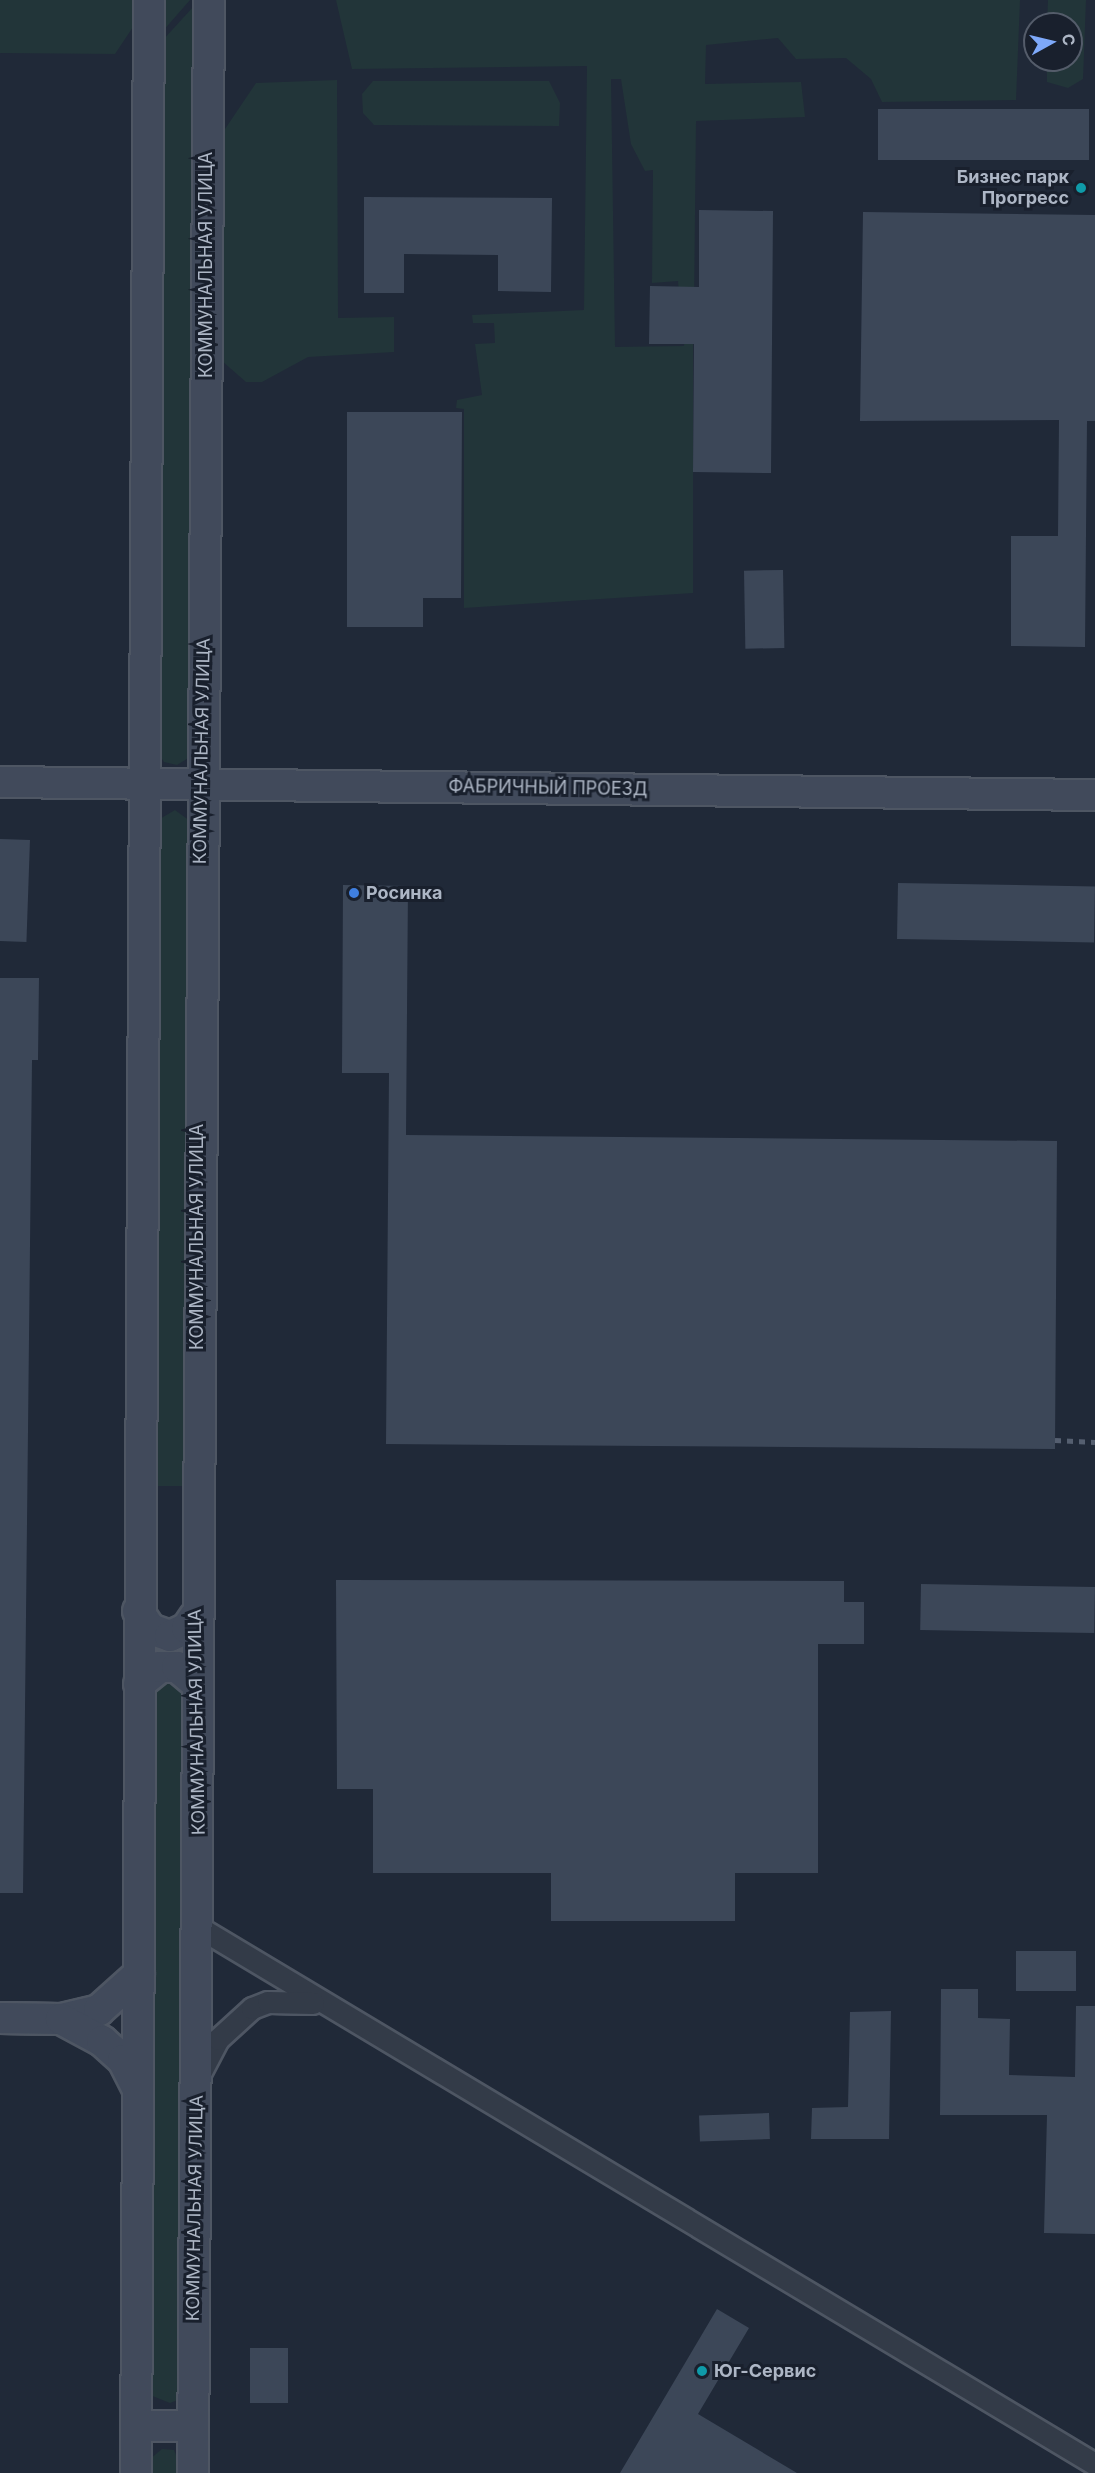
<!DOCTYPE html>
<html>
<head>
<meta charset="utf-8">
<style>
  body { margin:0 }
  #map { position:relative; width:1095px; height:2473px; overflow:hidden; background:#202938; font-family:Inter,sans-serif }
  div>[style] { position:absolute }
  .green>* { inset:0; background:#223539 }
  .building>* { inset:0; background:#3c4758; transform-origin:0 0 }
  .roads { filter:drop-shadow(2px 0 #4e5663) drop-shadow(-2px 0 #4e5663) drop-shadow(0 2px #4e5663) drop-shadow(0 -2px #4e5663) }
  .street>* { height:21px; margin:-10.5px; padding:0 10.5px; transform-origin:10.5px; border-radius:10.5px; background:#333b48 }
  .secondary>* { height:30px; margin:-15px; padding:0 15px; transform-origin:15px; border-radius:15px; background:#414a5b }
  .rail>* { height:4.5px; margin-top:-2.25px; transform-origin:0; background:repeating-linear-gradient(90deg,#555f70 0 6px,transparent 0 12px) }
  .dots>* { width:16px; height:16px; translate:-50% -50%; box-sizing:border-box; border:3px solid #19202d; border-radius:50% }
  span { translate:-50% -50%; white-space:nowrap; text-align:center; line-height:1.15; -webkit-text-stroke:6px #19202d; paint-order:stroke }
  .poi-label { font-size:18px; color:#adb6c5; font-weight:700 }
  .right { translate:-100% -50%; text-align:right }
  .left { translate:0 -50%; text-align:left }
  .street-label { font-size:18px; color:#adb6c5 }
  .north { position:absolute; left:1023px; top:12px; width:60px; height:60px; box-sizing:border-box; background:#19202d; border:2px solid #545c6a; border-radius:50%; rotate:82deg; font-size:16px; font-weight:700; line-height:24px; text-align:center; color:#adb6c5 }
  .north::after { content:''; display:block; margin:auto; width:21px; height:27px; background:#7ea9fa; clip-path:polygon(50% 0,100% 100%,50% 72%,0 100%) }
</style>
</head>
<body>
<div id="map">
  <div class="green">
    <i style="clip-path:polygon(0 0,133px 0,133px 27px,115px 54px,0 53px)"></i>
    <i style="clip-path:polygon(162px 0,190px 0,162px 32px)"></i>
    <i style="clip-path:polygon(336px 0,1020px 0,1016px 100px,882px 102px,871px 79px,846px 58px,796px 59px,778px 38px,706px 45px,705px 84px,801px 82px,805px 117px,696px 121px,694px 306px,680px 306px,678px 281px,652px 283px,653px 170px,645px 171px,631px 144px,621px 79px,611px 79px,615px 347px,684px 346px,685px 331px,693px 332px,693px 593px,464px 608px,464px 409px,456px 408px,457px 400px,482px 395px,475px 344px,495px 343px,494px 323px,473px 323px,472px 315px,584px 310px,587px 66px,352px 69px)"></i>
    <i style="clip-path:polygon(1048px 0,1086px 0,1083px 79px,1068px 88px,1047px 82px,1047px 60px,1071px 60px,1071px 24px,1047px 24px)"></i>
    <i style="clip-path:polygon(194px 6px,190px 757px,177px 765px,164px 762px,157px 751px,162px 41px)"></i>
    <i style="clip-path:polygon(337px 80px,338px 318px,394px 317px,394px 352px,308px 357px,262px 382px,246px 382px,222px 361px,225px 129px,256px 83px)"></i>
    <i style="clip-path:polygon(373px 81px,549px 81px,560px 103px,559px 126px,374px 125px,363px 113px,362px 94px)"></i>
    <i style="clip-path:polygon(175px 810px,190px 821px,186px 1486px,150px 1486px,158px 820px)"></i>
    <i style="clip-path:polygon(164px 1677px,183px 1686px,180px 2399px,170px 2403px,150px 2395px,148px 1692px)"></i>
    <i style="clip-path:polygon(162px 2449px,174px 2450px,183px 2473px,147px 2473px,150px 2459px)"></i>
  </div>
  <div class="building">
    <i style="left:878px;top:109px;width:211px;height:51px"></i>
    <i style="clip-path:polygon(364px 197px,552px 198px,551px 292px,498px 291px,498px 255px,404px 254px,404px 293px,364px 293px)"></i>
    <i style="clip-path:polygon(699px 210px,773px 211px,771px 473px,693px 472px,694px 344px,649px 344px,650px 286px,699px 287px)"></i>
    <i style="clip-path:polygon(863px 212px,1095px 215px,1095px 421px,1087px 421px,1085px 647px,1011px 646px,1011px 536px,1058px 536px,1059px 420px,860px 421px)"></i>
    <i style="clip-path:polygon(347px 412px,462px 412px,461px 598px,423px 598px,423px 627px,347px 627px)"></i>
    <i style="left:783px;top:570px;width:78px;height:39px;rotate:89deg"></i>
    <i style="left:0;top:839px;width:30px;height:102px;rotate:2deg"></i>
    <i style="left:898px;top:883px;width:197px;height:56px;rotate:1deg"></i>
    <i style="clip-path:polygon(343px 885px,408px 886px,406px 1135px,1057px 1141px,1055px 1449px,386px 1444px,389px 1073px,342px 1073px)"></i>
    <i style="clip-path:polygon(0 978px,39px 978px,38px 1060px,32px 1060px,23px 1893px,0 1893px)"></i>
    <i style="clip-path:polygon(336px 1580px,844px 1581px,844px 1602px,864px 1602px,864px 1644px,818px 1644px,818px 1873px,735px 1873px,735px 1921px,551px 1921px,551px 1873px,373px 1873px,373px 1789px,337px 1789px)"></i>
    <i style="left:921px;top:1584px;width:174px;height:46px;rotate:1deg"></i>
    <i style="left:1016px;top:1951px;width:60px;height:40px"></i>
    <i style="clip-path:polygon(941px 1989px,978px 1989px,978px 2018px,1010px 2019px,1009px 2075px,1075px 2077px,1076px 2006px,1095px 2006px,1095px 2234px,1044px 2233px,1047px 2115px,940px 2115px)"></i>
    <i style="clip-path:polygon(891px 2011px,889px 2139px,811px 2139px,812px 2108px,848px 2107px,850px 2012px)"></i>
    <i style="left:769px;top:2113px;width:26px;height:70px;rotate:88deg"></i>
    <i style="clip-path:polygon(717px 2309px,749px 2328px,698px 2414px,797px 2473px,620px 2473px)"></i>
    <i style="left:250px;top:2348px;width:38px;height:55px"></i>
  </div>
  <div class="roads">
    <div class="street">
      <i style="left:200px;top:1928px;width:1043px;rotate:30.92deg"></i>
      <i style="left:198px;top:2077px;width:43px;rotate:-62.2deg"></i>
      <i style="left:218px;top:2039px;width:46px;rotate:-42.4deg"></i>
      <i style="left:252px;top:2008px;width:17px;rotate:-21deg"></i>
      <i style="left:268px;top:2002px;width:45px;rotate:1.3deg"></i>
    </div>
    <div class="secondary">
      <i style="left:0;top:782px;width:1095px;rotate:0.68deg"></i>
      <i style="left:138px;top:1611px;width:22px;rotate:56deg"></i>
      <i style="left:150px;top:1629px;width:21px;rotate:19deg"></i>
      <i style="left:170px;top:1636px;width:19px;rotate:-25deg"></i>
      <i style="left:187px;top:1628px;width:14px;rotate:-56deg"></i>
      <i style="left:139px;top:1684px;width:27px;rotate:-39deg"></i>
      <i style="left:160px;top:1667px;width:17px"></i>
      <i style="left:177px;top:1667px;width:26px;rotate:40deg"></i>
      <i style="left:0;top:2018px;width:61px;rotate:0.9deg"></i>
      <i style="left:61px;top:2019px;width:39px;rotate:-13deg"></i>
      <i style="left:99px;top:2010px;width:54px;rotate:-42deg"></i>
      <i style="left:61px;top:2019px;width:47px;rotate:28.2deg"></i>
      <i style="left:102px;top:2041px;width:28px;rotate:42deg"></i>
      <i style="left:123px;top:2060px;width:33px;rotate:63deg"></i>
      <i style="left:137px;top:2426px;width:56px"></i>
      <i style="left:136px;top:2473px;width:2473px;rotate:-89.7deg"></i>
      <i style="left:193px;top:2473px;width:2473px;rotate:-89.63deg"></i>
    </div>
  </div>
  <div class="rail">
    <i style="left:1055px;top:1440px;width:40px;rotate:2.9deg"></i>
  </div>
  <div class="dots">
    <i style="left:1081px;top:188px;background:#0f9aa8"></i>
    <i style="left:354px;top:893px;background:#3f7fe0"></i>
    <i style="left:702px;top:2371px;background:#0f9aa8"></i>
  </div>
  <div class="poi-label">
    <span class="right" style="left:1069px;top:188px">Бизнес парк<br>Прогресс</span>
    <span class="left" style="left:366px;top:893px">Росинка</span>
    <span class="left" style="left:714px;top:2371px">Юг-Сервис</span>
  </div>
  <div class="street-label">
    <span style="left:206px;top:265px;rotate:-90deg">КОММУНАЛЬНАЯ УЛИЦА</span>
    <span style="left:202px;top:751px;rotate:-89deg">КОММУНАЛЬНАЯ УЛИЦА</span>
    <span style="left:548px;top:788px;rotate:1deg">ФАБРИЧНЫЙ ПРОЕЗД</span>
    <span style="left:197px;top:1237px;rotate:-90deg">КОММУНАЛЬНАЯ УЛИЦА</span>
    <span style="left:197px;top:1722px;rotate:-91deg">КОММУНАЛЬНАЯ УЛИЦА</span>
    <span style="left:195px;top:2208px;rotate:-89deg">КОММУНАЛЬНАЯ УЛИЦА</span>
  </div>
  <div class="north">С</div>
</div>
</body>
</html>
